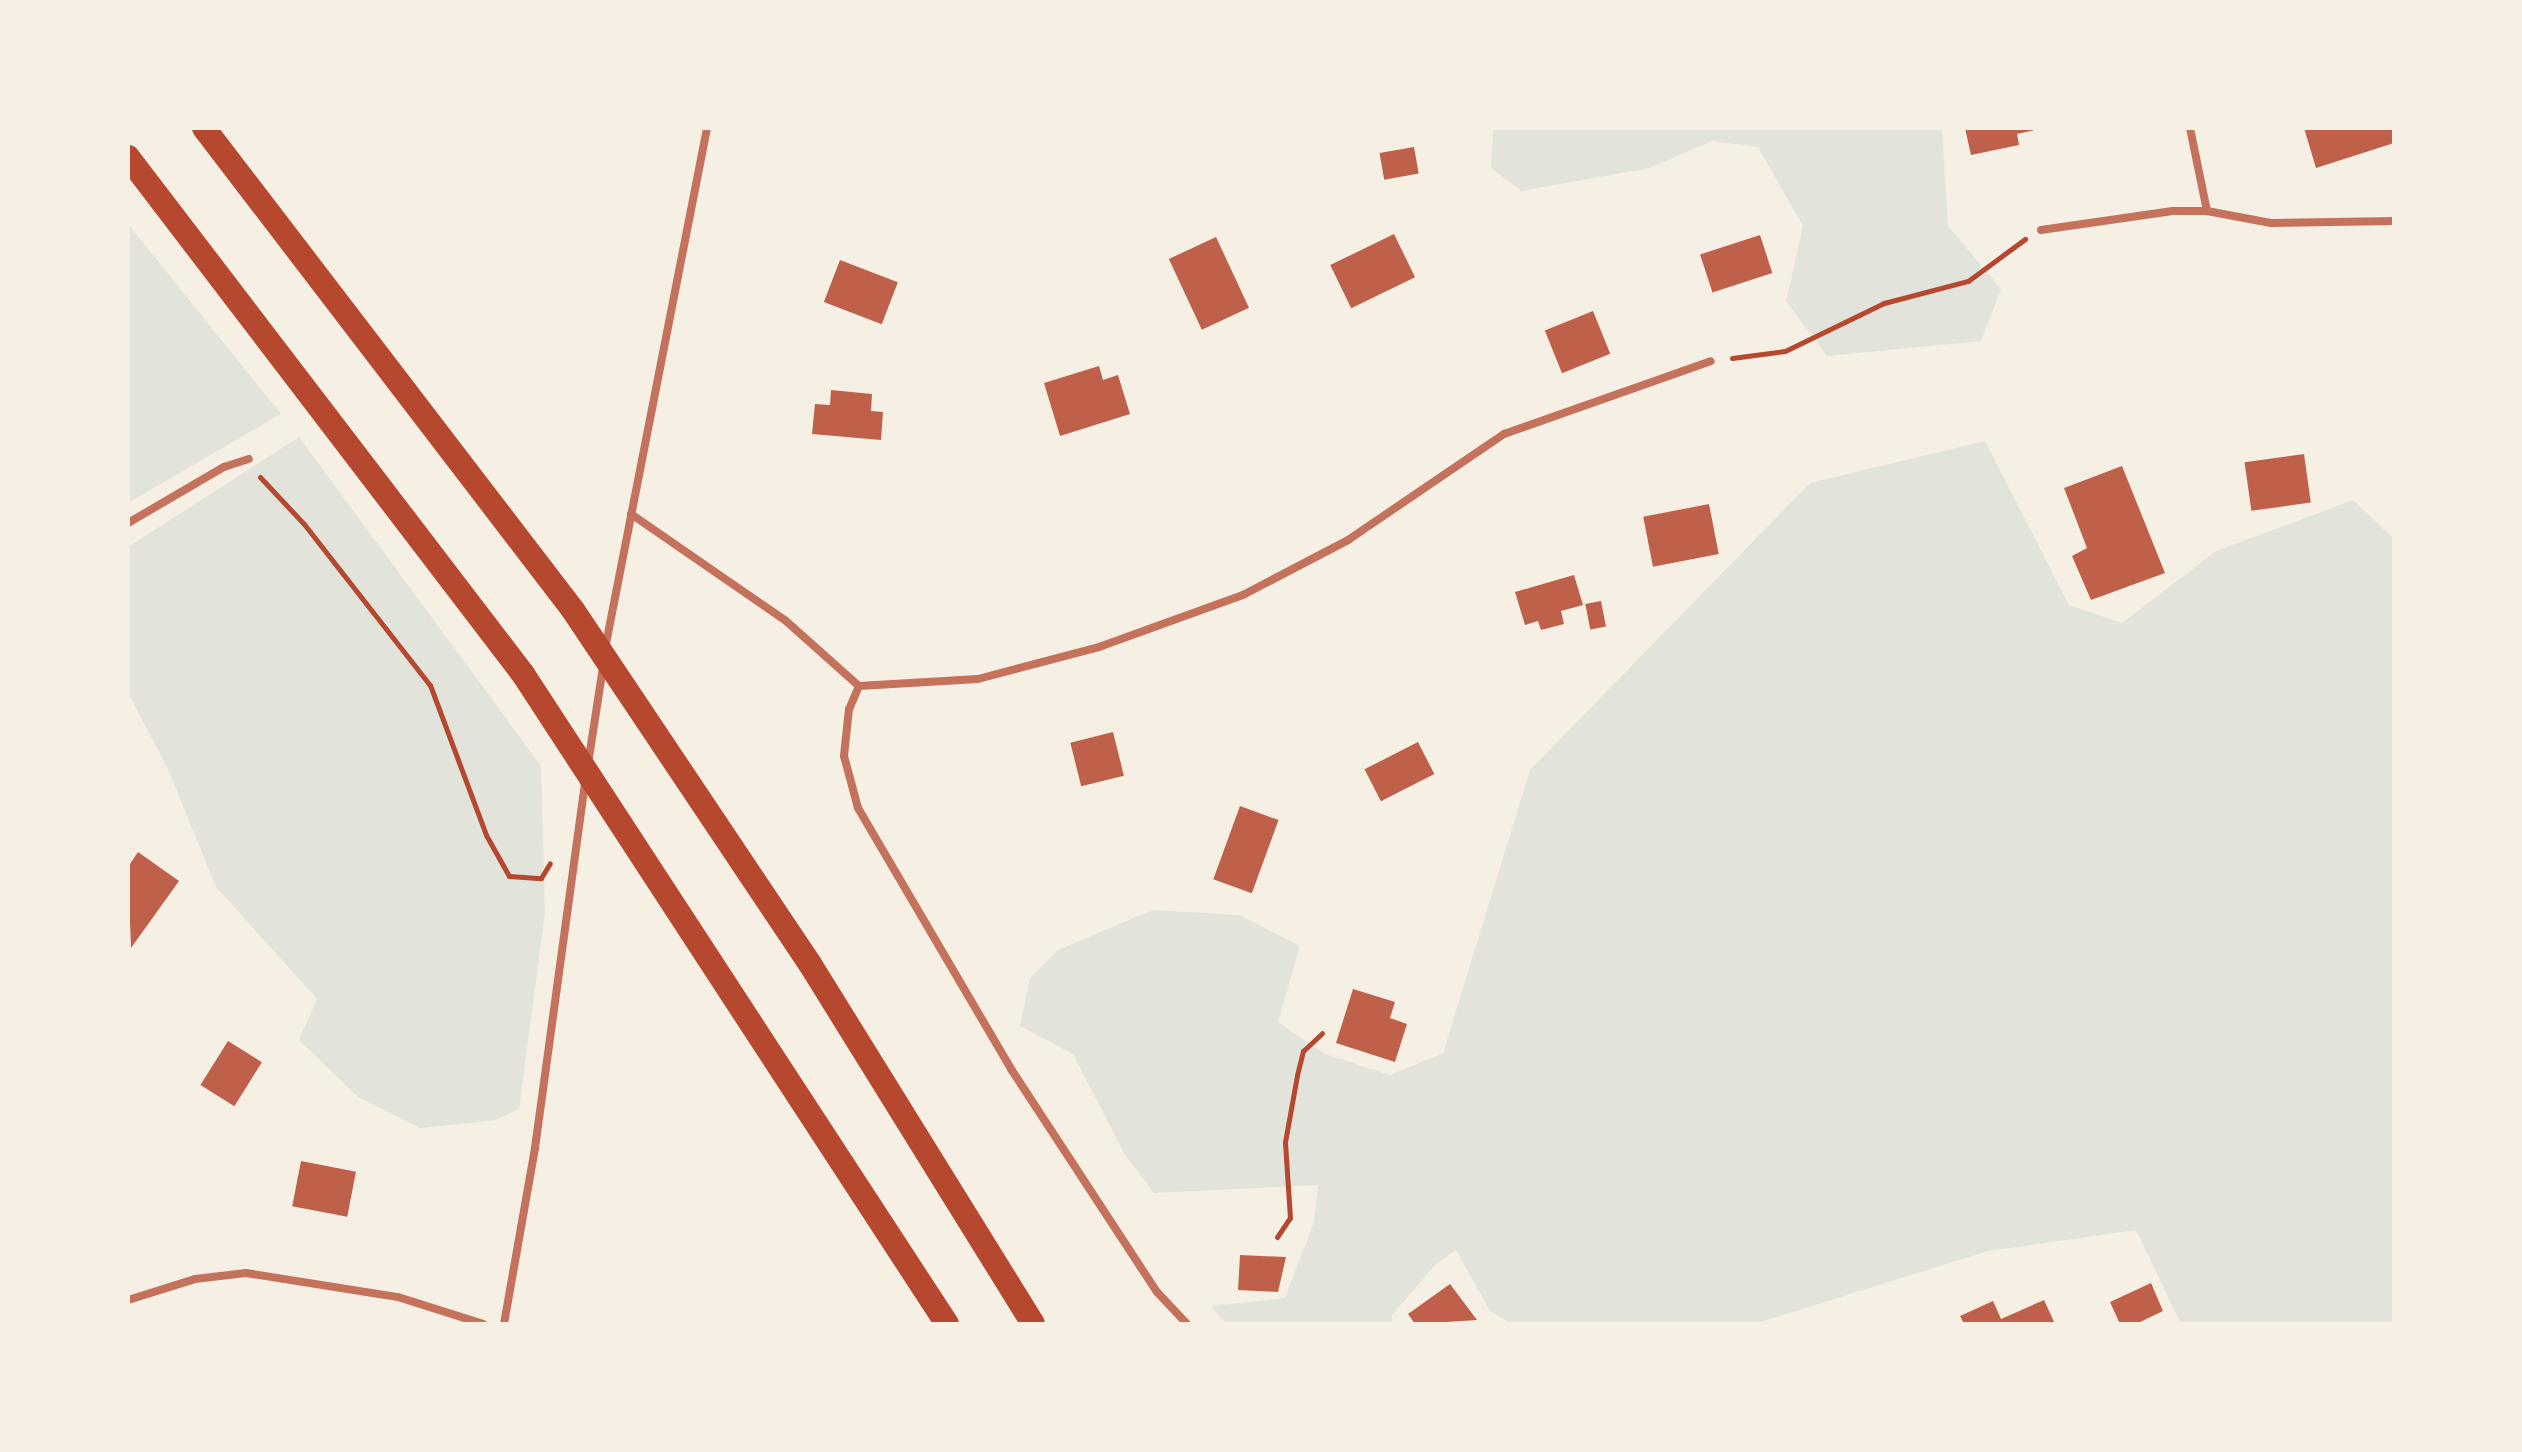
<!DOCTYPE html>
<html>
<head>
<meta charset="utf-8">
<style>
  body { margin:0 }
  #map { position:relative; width:2522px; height:1452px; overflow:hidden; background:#f6efe4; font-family:Rubik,sans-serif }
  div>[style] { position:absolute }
  .green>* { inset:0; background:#e2e4dc }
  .building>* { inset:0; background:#bf614a; transform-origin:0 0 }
  .path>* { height:5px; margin:-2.5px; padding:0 2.5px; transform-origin:2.5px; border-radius:2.5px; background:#b5482f }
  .minor>* { height:8px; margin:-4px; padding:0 4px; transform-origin:4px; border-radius:4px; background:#c5725c }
  .motorway>* { height:24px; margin:-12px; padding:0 12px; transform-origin:12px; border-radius:12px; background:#b5482f }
  span { translate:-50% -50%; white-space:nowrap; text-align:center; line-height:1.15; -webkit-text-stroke:6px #f6efe4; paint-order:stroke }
  .frame { position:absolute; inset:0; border:130px solid #f6efe4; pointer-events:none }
</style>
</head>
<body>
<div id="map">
  <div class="green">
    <i style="clip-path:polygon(1493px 128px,1942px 128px,1948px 226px,2001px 289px,1981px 341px,1827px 356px,1786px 301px,1803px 226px,1758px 147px,1712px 141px,1649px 168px,1521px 191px,1491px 168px)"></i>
    <i style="clip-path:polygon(128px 224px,281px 414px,128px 503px)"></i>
    <i style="clip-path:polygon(299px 437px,541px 766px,545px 913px,519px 1109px,495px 1120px,420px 1128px,358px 1097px,299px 1040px,317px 999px,216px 887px,168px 769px,128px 693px,128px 547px)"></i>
    <i style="clip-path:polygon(1985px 441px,2069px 605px,2122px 623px,2216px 551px,2353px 500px,2394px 539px,2394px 1324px,2181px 1324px,2136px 1230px,1988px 1251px,1754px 1324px,1512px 1324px,1490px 1311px,1456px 1250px,1436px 1264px,1392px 1315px,1392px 1324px,1226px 1324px,1211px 1306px,1285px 1298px,1314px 1222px,1318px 1185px,1154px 1193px,1124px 1153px,1073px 1054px,1020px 1026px,1030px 978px,1058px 950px,1152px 910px,1239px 915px,1300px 946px,1278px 1022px,1325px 1054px,1390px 1075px,1443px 1053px,1530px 770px,1810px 483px)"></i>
  </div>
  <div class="building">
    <i style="clip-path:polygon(1965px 128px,2039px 128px,2039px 129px,2017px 134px,2019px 145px,1971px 155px)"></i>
    <i style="clip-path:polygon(2304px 128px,2394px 128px,2394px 143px,2316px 168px)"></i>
    <i style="left:1414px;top:147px;width:27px;height:35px;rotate:80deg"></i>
    <i style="left:1394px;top:234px;width:48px;height:71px;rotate:64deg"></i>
    <i style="left:1760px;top:235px;width:40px;height:63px;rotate:72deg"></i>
    <i style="left:1216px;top:237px;width:78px;height:52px;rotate:65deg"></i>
    <i style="left:840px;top:260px;width:62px;height:45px;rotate:21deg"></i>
    <i style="left:1593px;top:311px;width:46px;height:52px;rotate:68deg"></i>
    <i style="clip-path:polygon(1099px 366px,1103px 380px,1118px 375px,1130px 414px,1060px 436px,1044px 383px)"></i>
    <i style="clip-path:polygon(831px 390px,872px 394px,871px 411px,883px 412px,881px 440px,812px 434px,815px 404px,830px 405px)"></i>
    <i style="left:2304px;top:454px;width:49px;height:60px;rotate:82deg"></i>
    <i style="clip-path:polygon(2122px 466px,2165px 573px,2091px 600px,2072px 556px,2087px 548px,2064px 488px)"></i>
    <i style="left:1709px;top:504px;width:51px;height:67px;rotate:79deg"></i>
    <i style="clip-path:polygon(1574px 575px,1583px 605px,1561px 611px,1564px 624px,1541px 630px,1538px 621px,1525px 625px,1515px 592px)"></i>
    <i style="left:1601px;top:601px;width:26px;height:16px;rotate:79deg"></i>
    <i style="left:1113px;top:732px;width:45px;height:44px;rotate:76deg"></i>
    <i style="left:1418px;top:742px;width:36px;height:60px;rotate:63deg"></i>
    <i style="left:1240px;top:806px;width:41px;height:78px;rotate:20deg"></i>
    <i style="clip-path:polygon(138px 852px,179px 881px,131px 948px,128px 867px)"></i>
    <i style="clip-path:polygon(1353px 989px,1395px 1002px,1390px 1018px,1407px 1024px,1395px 1062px,1336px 1043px)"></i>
    <i style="left:228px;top:1041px;width:40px;height:52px;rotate:32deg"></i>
    <i style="left:301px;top:1161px;width:56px;height:46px;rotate:11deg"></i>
    <i style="clip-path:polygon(1240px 1255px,1286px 1257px,1278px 1292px,1238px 1290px)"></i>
    <i style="clip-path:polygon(2151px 1283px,2163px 1311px,2136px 1324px,2120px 1324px,2110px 1302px)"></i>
    <i style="clip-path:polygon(1450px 1284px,1477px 1320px,1415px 1324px,1408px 1314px)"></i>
    <i style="clip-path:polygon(2044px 1300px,2055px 1324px,1964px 1324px,1960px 1316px,1993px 1301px,2001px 1319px)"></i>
  </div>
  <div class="path">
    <i style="left:1732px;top:358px;width:53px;rotate:-7.5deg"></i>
    <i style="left:1785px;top:351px;width:110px;rotate:-25.9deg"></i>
    <i style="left:1884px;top:303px;width:87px;rotate:-14.7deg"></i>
    <i style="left:1968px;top:281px;width:71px;rotate:-36.4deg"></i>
    <i style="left:260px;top:477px;width:64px;rotate:46.9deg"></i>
    <i style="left:304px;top:524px;width:204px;rotate:52deg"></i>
    <i style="left:430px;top:685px;width:160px;rotate:69.5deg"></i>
    <i style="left:486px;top:835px;width:47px;rotate:60.7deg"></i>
    <i style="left:509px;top:876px;width:32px;rotate:4deg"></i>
    <i style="left:541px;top:878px;width:17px;rotate:-59deg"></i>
    <i style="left:1277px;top:1237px;width:23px;rotate:-56deg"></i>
    <i style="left:1290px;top:1218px;width:76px;rotate:-93.8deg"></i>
    <i style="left:1285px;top:1142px;width:68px;rotate:-79.8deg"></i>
    <i style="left:1297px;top:1075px;width:25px;rotate:-76deg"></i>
    <i style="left:1303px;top:1051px;width:26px;rotate:-43deg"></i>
  </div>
  <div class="minor">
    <i style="left:2190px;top:128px;width:85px;rotate:78.4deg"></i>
    <i style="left:2041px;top:230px;width:133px;rotate:-8.2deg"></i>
    <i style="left:2173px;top:211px;width:34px"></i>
    <i style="left:2207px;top:211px;width:65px;rotate:10.6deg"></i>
    <i style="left:2271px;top:223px;width:123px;rotate:-0.9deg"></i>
    <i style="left:631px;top:514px;width:188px;rotate:34.6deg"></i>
    <i style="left:786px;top:621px;width:98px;rotate:41.7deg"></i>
    <i style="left:859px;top:686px;width:119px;rotate:-3.4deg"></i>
    <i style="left:978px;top:679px;width:125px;rotate:-14.8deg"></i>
    <i style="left:1099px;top:647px;width:153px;rotate:-19.9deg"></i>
    <i style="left:1243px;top:595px;width:119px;rotate:-27.6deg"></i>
    <i style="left:1348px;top:540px;width:189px;rotate:-34.2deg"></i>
    <i style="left:1504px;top:434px;width:219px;rotate:-19.4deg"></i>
    <i style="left:128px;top:523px;width:111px;rotate:-30.3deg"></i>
    <i style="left:224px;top:467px;width:26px;rotate:-18deg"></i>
    <i style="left:605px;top:649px;width:531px;rotate:-78.92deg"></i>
    <i style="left:859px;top:686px;width:25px;rotate:113deg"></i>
    <i style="left:849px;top:709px;width:47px;rotate:96.1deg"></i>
    <i style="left:844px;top:756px;width:54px;rotate:74.9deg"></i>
    <i style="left:858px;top:808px;width:303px;rotate:59.6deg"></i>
    <i style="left:1011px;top:1069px;width:267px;rotate:56.8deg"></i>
    <i style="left:1157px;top:1292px;width:44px;rotate:46.8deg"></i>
    <i style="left:588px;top:764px;width:98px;rotate:-81.2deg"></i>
    <i style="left:128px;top:1300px;width:70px;rotate:-17.4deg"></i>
    <i style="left:195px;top:1279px;width:51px;rotate:-6.7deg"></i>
    <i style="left:246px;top:1273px;width:154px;rotate:9deg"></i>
    <i style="left:398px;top:1297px;width:89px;rotate:17.6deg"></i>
    <i style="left:504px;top:1324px;width:179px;rotate:-80deg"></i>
    <i style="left:535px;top:1148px;width:370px;rotate:-82.2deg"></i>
  </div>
  <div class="motorway">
    <i style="left:204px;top:128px;width:607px;rotate:52.56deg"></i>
    <i style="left:573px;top:610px;width:426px;rotate:56.2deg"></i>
    <i style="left:810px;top:964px;width:423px;rotate:58.2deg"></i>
    <i style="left:128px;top:157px;width:651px;rotate:52.62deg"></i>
    <i style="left:523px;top:674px;width:776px;rotate:56.88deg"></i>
  </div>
  <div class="frame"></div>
</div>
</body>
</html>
